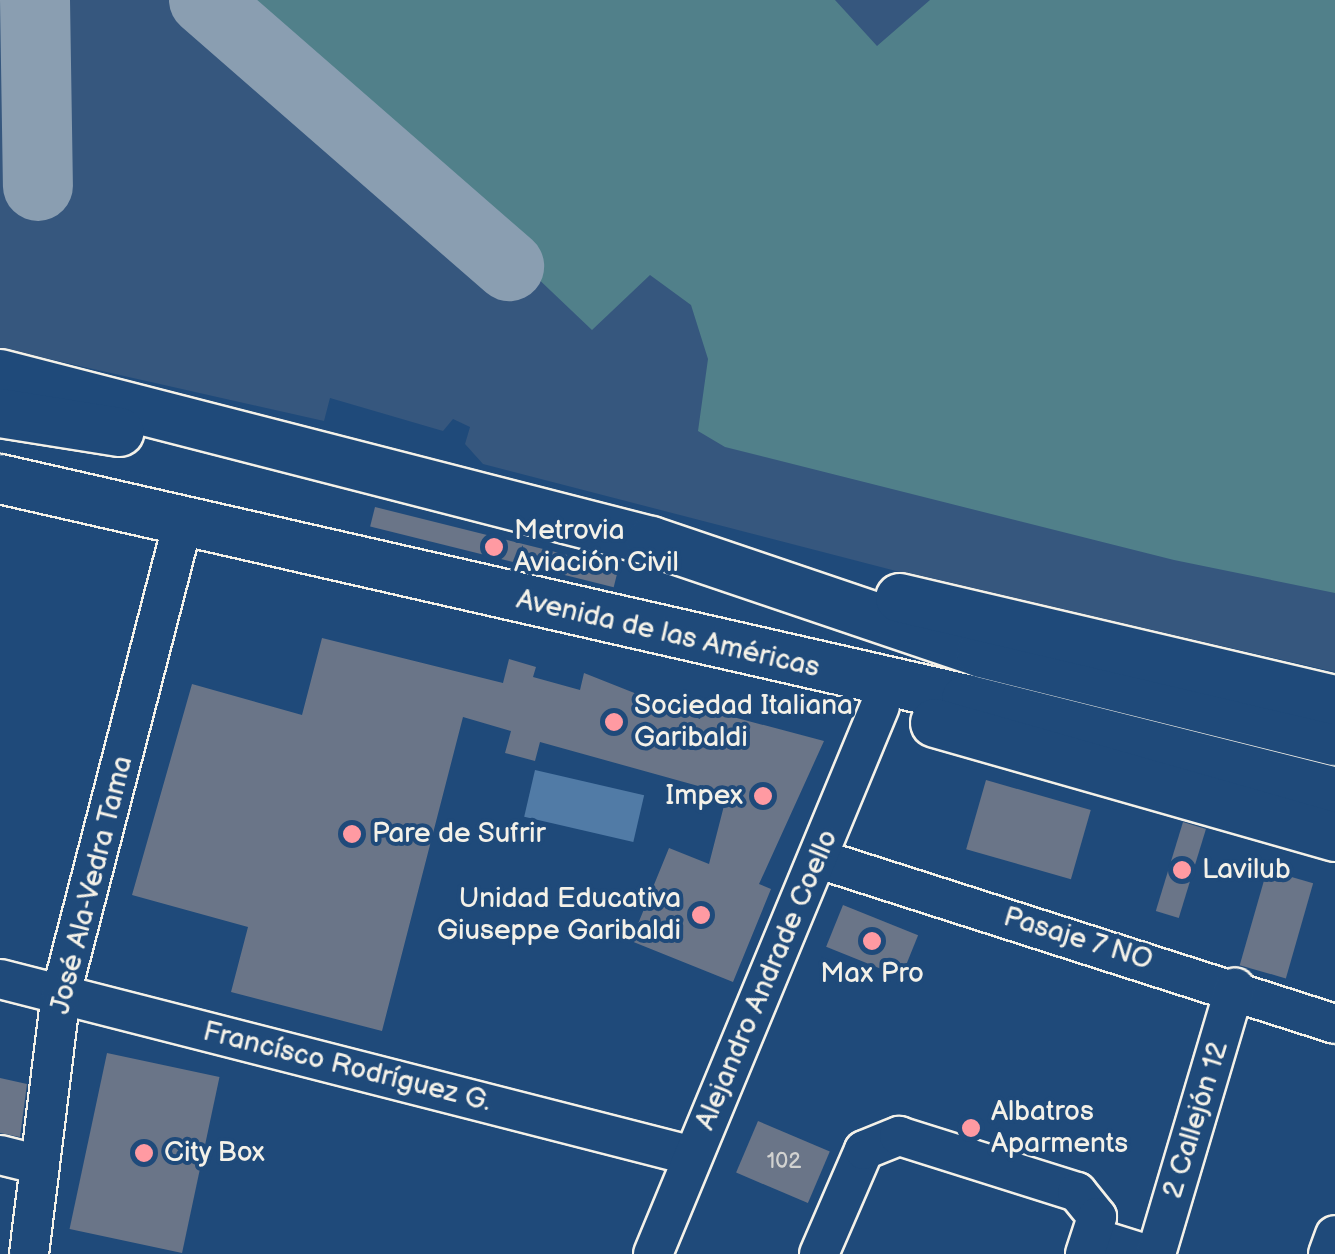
<!DOCTYPE html>
<html>
<head>
<meta charset="utf-8">
<style>
  body { margin:0 }
  #map { position:relative; width:1335px; height:1254px; overflow:hidden; background:#1f4a7a; font-family:"Balsamiq Sans",sans-serif }
  div>[style] { position:absolute }
  .built>* { inset:0; background:#36577e }
  .green>* { inset:0; background:#51808a }
  .water>* { inset:0; background:#517ba6; transform-origin:0 0 }
  .taxiway>* { height:70px; margin:-35px; padding:0 35px; transform-origin:35px; border-radius:35px; background:#8a9eb1 }
  .building>* { inset:0; background:#6a7588; transform-origin:0 0 }
  .roads { filter:drop-shadow(2px 0 #f4f1e8) drop-shadow(-2px 0 #f4f1e8) drop-shadow(0 2px #f4f1e8) drop-shadow(0 -2px #f4f1e8) }
  .minor>* { height:38px; margin:-19px; padding:0 19px; transform-origin:19px; border-radius:19px; background:#1f4a7a }
  .major>* { height:48px; margin:-24px; padding:0 24px; transform-origin:24px; border-radius:24px; background:#1f4a7a }
  .dots>* { width:28px; height:28px; translate:-50% -50%; box-sizing:border-box; border:5px solid #1f4a7a; border-radius:50% }
  span { translate:-50% -50%; white-space:nowrap; text-align:center; line-height:1.15; -webkit-text-stroke:8px #1f4a7a; paint-order:stroke }
  .number-label { font-size:22px; color:#d2d2d0 }
  .number-label span { -webkit-text-stroke-width:0 }
  .poi-label { font-size:28px; color:#f4f1e8 }
  .left { translate:0 -50%; text-align:left }
  .right { translate:-100% -50%; text-align:right }
  .street-label { font-size:28px; color:#f4f1e8 }
</style>
</head>
<body>
<div id="map">
  <div class="built">
    <i style="clip-path:polygon(0 0,1335px 0,1335px 672px,900px 572px,483px 464px,465px 444px,470px 427px,453px 419px,443px 431px,330px 398px,324px 421px,0 348px)"></i>
  </div>
  <div class="green">
    <i style="clip-path:polygon(245px 0,835px 0,877px 46px,930px 0,1335px 0,1335px 593px,1174px 560px,725px 447px,698px 431px,708px 359px,691px 305px,650px 275px,592px 330px)"></i>
  </div>
  <div class="water">
    <i style="left:535px;top:770px;width:112px;height:48px;rotate:13deg"></i>
  </div>
  <div class="taxiway">
    <i style="left:35px;top:0;width:186px;rotate:89.1deg"></i>
    <i style="left:204px;top:0;width:405px;rotate:41.1deg"></i>
  </div>
  <div class="building">
    <i style="left:375px;top:507px;width:251px;height:20px;rotate:14deg"></i>
    <i style="clip-path:polygon(322px 638px,503px 683px,509px 659px,536px 667px,533px 677px,580px 690px,584px 673px,700px 719px,703px 709px,824px 741px,759px 884px,771px 889px,733px 982px,631px 941px,669px 848px,709px 864px,727px 794px,540px 742px,535px 761px,505px 753px,511px 731px,463px 717px,382px 1031px,231px 992px,248px 927px,132px 895px,192px 684px,302px 715px)"></i>
    <i style="left:986px;top:780px;width:109px;height:72px;rotate:16deg"></i>
    <i style="left:1183px;top:822px;width:24px;height:93px;rotate:17deg"></i>
    <i style="left:1267px;top:870px;width:48px;height:99px;rotate:16deg"></i>
    <i style="left:843px;top:905px;width:81px;height:45px;rotate:22deg"></i>
    <i style="left:107px;top:1053px;width:115px;height:180px;rotate:12deg"></i>
    <i style="clip-path:polygon(0 1078px,27px 1084px,20px 1137px,0 1133px)"></i>
    <i style="left:758px;top:1121px;width:78px;height:56px;rotate:23deg"></i>
  </div>
  <div class="roads">
    <div class="minor">
      <i style="left:819px;top:859px;width:542px;rotate:17.73deg"></i>
      <i style="left:0;top:979px;width:715px;rotate:14.33deg"></i>
      <i style="left:0;top:1155px;width:41px;rotate:14deg"></i>
      <i style="left:1092px;top:1237px;width:57px;rotate:17.5deg"></i>
      <i style="left:29px;top:1254px;width:262px;rotate:-83deg"></i>
      <i style="left:61px;top:994px;width:488px;rotate:-75.5deg"></i>
      <i style="left:653px;top:1254px;width:593px;rotate:-67.5deg"></i>
      <i style="left:819px;top:1254px;width:113px;rotate:-66.6deg"></i>
      <i style="left:864px;top:1150px;width:38px;rotate:-22deg"></i>
      <i style="left:899px;top:1136px;width:187px;rotate:17.5deg"></i>
      <i style="left:1077px;top:1192px;width:32px;rotate:51deg"></i>
      <i style="left:1097px;top:1217px;width:39px;rotate:108deg"></i>
      <i style="left:1156px;top:1254px;width:278px;rotate:-73.5deg"></i>
      <i style="left:1328px;top:1254px;width:20px;rotate:-70deg"></i>
    </div>
    <div class="major">
      <i style="left:0;top:374px;width:672px;rotate:14.39deg"></i>
      <i style="left:651px;top:541px;width:348px;rotate:18.7deg"></i>
      <i style="left:981px;top:653px;width:365px;rotate:14deg"></i>
      <i style="left:0;top:413px;width:121px;rotate:9deg"></i>
      <i style="left:0;top:479px;width:991px;rotate:12.83deg"></i>
      <i style="left:966px;top:699px;width:381px;rotate:14.1deg"></i>
      <i style="left:900px;top:598px;width:447px;rotate:13.2deg"></i>
      <i style="left:935px;top:723px;width:416px;rotate:15.9deg"></i>
    </div>
  </div>
  <div class="dots">
    <i style="left:494px;top:547px;background:#ff9aa2"></i>
    <i style="left:614px;top:722px;background:#ff9aa2"></i>
    <i style="left:763px;top:796px;background:#ff9aa2"></i>
    <i style="left:352px;top:834px;background:#ff9aa2"></i>
    <i style="left:1182px;top:870px;background:#ff9aa2"></i>
    <i style="left:701px;top:915px;background:#ff9aa2"></i>
    <i style="left:872px;top:941px;background:#ff9aa2"></i>
    <i style="left:971px;top:1128px;background:#ff9aa2"></i>
    <i style="left:144px;top:1153px;background:#ff9aa2"></i>
  </div>
  <div class="number-label">
    <span style="left:784px;top:1162px">102</span>
  </div>
  <div class="poi-label">
    <span class="left" style="left:514px;top:547px">Metrovia<br>Aviación Civil</span>
    <span class="left" style="left:634px;top:722px">Sociedad Italiana<br>Garibaldi</span>
    <span class="right" style="left:743px;top:796px">Impex</span>
    <span class="left" style="left:372px;top:834px">Pare de Sufrir</span>
    <span class="left" style="left:1202px;top:870px">Lavilub</span>
    <span class="right" style="left:681px;top:915px">Unidad Educativa<br>Giuseppe Garibaldi</span>
    <span style="left:872px;top:974px">Max Pro</span>
    <span class="left" style="left:991px;top:1128px">Albatros<br>Aparments</span>
    <span class="left" style="left:164px;top:1153px">City Box</span>
  </div>
  <div class="street-label">
    <span style="left:668px;top:634px;rotate:13deg">Avenida de las Américas</span>
    <span style="left:92px;top:885px;rotate:-76deg">José Ala-Vedra Tama</span>
    <span style="left:1078px;top:939px;rotate:17deg">Pasaje 7 NO</span>
    <span style="left:767px;top:980px;rotate:-67deg">Alejandro Andrade Coello</span>
    <span style="left:347px;top:1067px;rotate:14deg">Francísco Rodríguez G.</span>
    <span style="left:1196px;top:1120px;rotate:-73deg">2 Callejón 12</span>
  </div>
</div>
</body>
</html>
